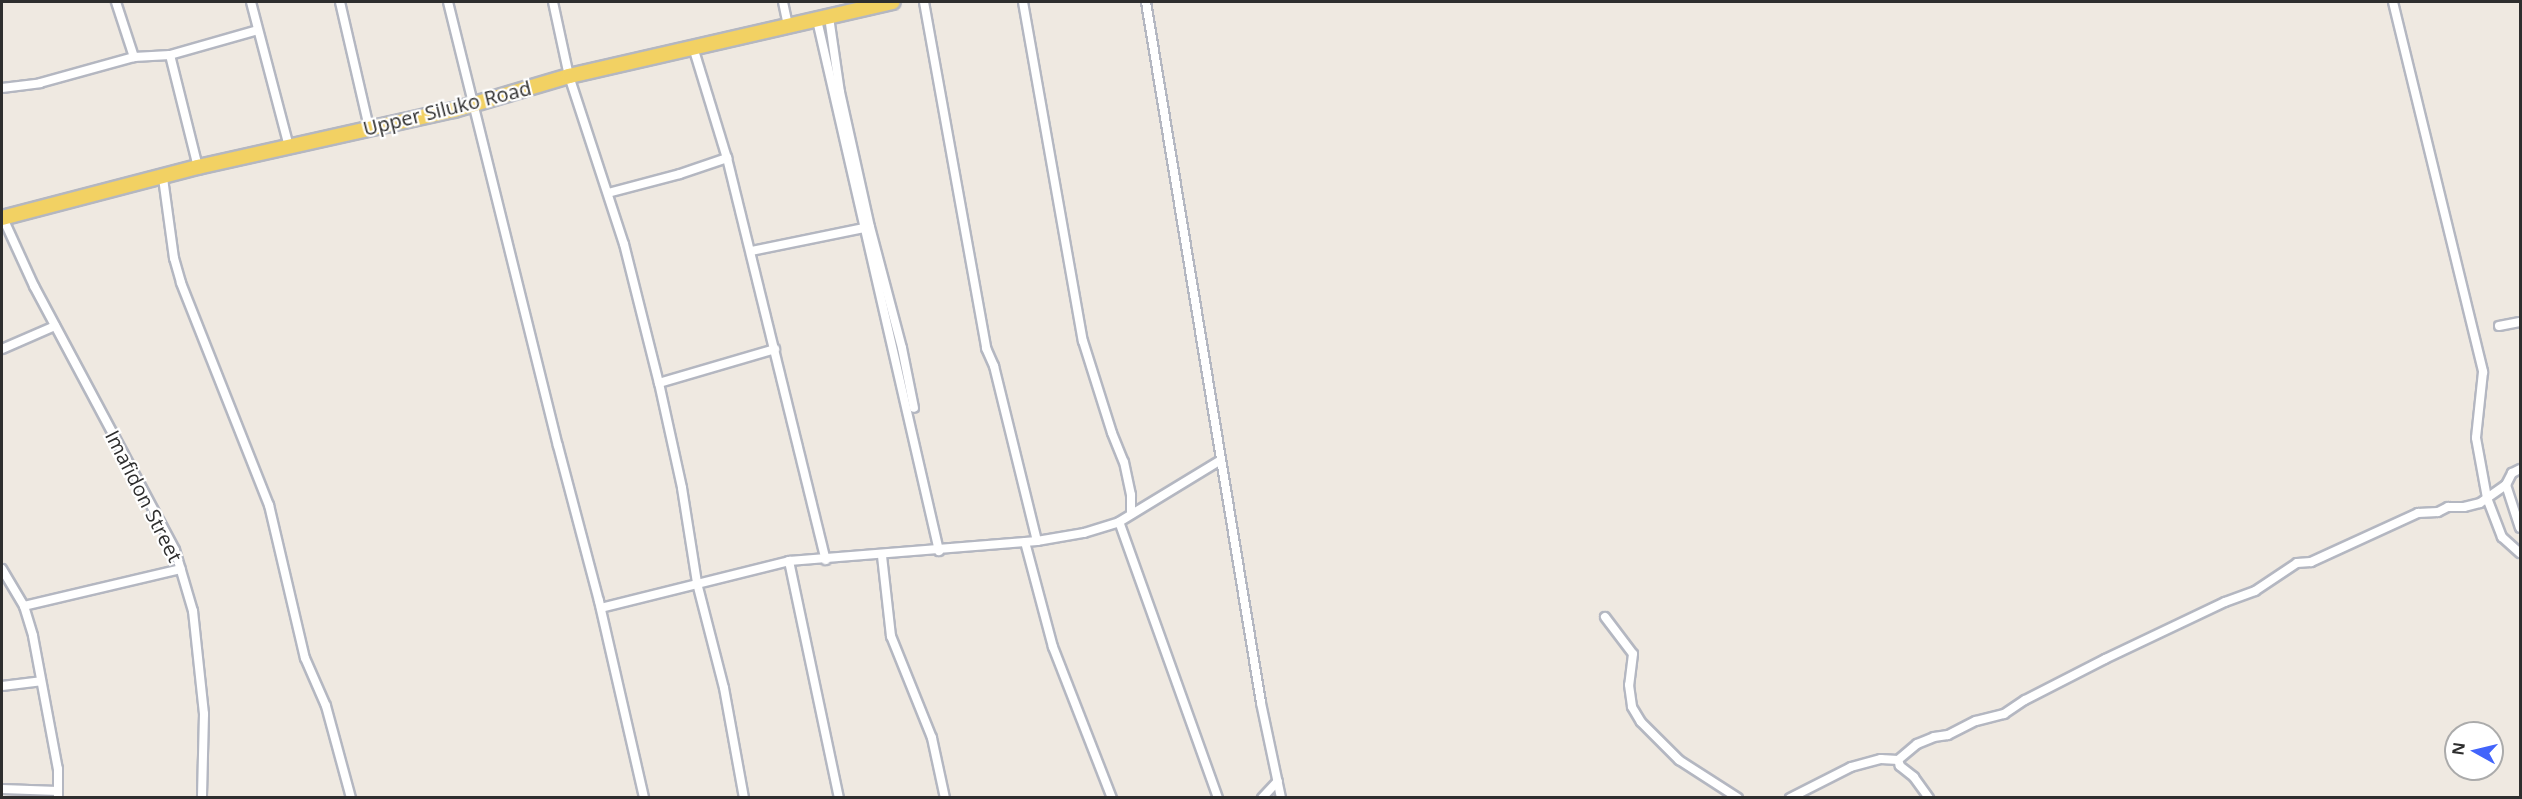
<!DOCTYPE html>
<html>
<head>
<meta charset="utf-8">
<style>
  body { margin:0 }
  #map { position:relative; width:2522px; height:799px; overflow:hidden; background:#efe9e1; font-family:"Open Sans",sans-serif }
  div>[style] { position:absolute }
  .roads { filter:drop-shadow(2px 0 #b4b7c1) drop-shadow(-2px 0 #b4b7c1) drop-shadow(0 2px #b4b7c1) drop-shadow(0 -2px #b4b7c1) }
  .street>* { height:8px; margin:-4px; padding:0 4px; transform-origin:4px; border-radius:4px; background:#fff }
  .primary>* { height:14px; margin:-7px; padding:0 7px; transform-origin:7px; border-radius:7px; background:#f2d163 }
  span { translate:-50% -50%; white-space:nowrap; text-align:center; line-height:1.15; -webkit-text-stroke:4.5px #fff; paint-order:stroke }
  .street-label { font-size:20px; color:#2e2e2e }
  .frame { position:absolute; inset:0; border:3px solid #2e2e2e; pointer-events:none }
  .north { position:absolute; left:2444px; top:721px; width:60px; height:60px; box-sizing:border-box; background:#fff; border:2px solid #ababab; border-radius:50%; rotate:278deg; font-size:16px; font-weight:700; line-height:24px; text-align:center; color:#2e2e2e }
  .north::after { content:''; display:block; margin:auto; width:21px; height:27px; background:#4264fb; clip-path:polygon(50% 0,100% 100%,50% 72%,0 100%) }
</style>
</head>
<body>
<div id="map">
  <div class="roads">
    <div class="street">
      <i style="left:116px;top:2px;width:58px;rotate:71.9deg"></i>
      <i style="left:251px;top:2px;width:150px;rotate:75.3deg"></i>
      <i style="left:340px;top:2px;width:129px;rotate:77deg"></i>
      <i style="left:448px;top:2px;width:457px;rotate:76.1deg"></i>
      <i style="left:558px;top:446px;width:160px;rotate:75.2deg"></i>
      <i style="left:599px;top:601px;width:202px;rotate:77.1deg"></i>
      <i style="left:553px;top:2px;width:76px;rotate:77.8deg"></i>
      <i style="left:569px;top:76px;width:177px;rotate:71.9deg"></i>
      <i style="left:624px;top:244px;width:143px;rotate:75.9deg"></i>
      <i style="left:659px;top:383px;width:107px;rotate:77.6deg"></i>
      <i style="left:682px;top:488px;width:96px;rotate:81deg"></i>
      <i style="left:697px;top:583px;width:108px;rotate:75.6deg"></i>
      <i style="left:724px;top:688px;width:112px;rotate:79.7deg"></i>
      <i style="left:783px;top:2px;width:25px;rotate:78deg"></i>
      <i style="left:924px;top:2px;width:352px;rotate:79.8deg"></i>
      <i style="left:986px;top:348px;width:20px;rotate:66deg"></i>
      <i style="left:994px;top:366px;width:180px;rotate:76.2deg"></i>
      <i style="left:1023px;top:2px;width:344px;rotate:80deg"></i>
      <i style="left:1083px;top:341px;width:96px;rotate:72.5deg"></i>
      <i style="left:1112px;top:433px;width:31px;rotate:68deg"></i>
      <i style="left:1124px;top:462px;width:34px;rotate:78deg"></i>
      <i style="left:1131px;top:495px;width:19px;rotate:90deg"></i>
      <i style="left:1146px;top:2px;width:710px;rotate:80.68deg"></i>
      <i style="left:1261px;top:703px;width:97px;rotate:78.1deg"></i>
      <i style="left:2393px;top:2px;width:381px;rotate:76.3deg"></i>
      <i style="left:2483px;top:372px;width:66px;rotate:96.1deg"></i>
      <i style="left:2476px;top:438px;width:61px;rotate:79.6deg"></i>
      <i style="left:2487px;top:498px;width:42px;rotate:69deg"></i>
      <i style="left:2502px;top:537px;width:24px;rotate:42deg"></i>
      <i style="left:829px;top:17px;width:76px;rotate:81.7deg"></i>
      <i style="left:840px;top:92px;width:138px;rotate:77.5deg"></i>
      <i style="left:870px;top:227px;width:125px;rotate:75.2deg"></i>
      <i style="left:902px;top:348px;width:61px;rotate:78.7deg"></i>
      <i style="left:817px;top:20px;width:545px;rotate:77.06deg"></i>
      <i style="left:693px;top:47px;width:116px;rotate:73deg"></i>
      <i style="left:727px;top:158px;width:414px;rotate:76.2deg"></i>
      <i style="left:170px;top:55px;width:91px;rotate:-15.9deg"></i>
      <i style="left:2px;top:88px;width:38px;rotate:-7deg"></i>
      <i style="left:40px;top:83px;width:98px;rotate:-15.5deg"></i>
      <i style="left:134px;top:57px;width:36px;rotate:-3deg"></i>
      <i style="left:170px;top:55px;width:115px;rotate:76deg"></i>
      <i style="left:163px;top:178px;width:81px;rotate:82.2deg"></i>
      <i style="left:174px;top:258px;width:26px;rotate:74deg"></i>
      <i style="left:181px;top:283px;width:239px;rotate:68.4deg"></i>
      <i style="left:269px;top:505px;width:157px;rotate:76.8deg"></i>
      <i style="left:305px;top:658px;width:52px;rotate:66.4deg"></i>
      <i style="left:326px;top:706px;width:95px;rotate:74.8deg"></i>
      <i style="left:608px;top:193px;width:74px;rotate:-14.8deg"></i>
      <i style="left:680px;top:174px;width:50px;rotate:-18.8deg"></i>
      <i style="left:3px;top:218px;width:75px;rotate:65.5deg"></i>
      <i style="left:34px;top:286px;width:299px;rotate:61.9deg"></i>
      <i style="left:175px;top:550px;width:64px;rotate:73.6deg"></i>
      <i style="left:193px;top:611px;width:104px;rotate:83.9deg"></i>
      <i style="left:204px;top:714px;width:84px;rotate:91.4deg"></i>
      <i style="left:751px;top:251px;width:120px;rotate:-11.5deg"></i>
      <i style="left:2499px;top:326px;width:21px;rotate:-11deg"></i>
      <i style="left:2px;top:349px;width:58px;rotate:-23.5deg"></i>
      <i style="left:659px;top:383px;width:121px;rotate:-16.3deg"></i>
      <i style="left:2520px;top:469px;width:9px;rotate:153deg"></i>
      <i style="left:2512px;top:473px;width:13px;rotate:117deg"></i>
      <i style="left:2506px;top:485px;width:45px;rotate:72deg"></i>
      <i style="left:1025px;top:542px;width:109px;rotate:75.1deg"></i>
      <i style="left:1053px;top:647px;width:162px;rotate:68.7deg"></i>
      <i style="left:882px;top:556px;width:81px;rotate:83.6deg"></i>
      <i style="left:891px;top:636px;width:110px;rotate:68.1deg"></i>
      <i style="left:932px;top:738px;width:61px;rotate:77.8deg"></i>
      <i style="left:789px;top:561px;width:242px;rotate:78.1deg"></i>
      <i style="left:2px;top:569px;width:43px;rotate:59.3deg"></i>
      <i style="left:24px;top:606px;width:31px;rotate:73deg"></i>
      <i style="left:33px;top:636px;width:135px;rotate:79.4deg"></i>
      <i style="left:58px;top:769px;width:29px;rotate:90deg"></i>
      <i style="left:24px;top:606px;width:161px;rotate:-13.3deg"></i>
      <i style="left:601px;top:608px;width:194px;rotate:-14deg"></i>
      <i style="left:789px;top:561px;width:249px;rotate:-4.6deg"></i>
      <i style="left:1037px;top:541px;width:48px;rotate:-9.7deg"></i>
      <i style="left:1084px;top:533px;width:37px;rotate:-17deg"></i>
      <i style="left:1605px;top:617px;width:46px;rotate:52.9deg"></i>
      <i style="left:1633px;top:654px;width:31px;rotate:97deg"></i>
      <i style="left:1629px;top:685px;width:22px;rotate:82deg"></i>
      <i style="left:1632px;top:707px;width:17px;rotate:59deg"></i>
      <i style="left:1641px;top:722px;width:54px;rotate:45deg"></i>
      <i style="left:1679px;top:760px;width:70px;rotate:32.8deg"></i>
      <i style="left:2px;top:686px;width:39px;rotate:-7deg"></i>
      <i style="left:2px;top:789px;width:56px;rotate:2deg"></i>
      <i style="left:1218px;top:798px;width:293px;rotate:-109.7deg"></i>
      <i style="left:1119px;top:522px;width:119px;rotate:-31.3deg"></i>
      <i style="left:1262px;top:798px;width:23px;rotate:-47deg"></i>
      <i style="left:1790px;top:798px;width:68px;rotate:-26.9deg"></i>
      <i style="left:1851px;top:767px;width:31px;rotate:-15deg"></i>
      <i style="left:1881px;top:759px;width:17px;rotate:3deg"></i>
      <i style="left:1929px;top:798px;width:26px;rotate:-126deg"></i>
      <i style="left:1914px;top:777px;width:18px;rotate:-142deg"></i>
      <i style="left:1900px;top:766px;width:6px;rotate:-108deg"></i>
      <i style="left:1898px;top:760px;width:25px;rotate:-40deg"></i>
      <i style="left:1917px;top:744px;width:18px;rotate:-22deg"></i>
      <i style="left:1934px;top:737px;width:14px;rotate:-8deg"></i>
      <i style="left:1948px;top:735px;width:31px;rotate:-27deg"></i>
      <i style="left:1976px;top:721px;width:29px;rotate:-14deg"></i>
      <i style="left:2004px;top:714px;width:25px;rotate:-34deg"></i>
      <i style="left:2025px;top:700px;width:90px;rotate:-27.1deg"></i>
      <i style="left:2105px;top:659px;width:133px;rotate:-25.4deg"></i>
      <i style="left:2225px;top:602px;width:32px;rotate:-20deg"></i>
      <i style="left:2255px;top:591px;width:50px;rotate:-33.7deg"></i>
      <i style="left:2297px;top:563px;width:14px;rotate:-4deg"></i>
      <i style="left:2311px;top:562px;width:118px;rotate:-24.6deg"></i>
      <i style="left:2418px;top:513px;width:20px;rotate:-3deg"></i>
      <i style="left:2438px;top:512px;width:11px;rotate:-27deg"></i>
      <i style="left:2448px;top:507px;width:16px"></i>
      <i style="left:2464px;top:507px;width:16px;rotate:-14deg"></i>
      <i style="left:2480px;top:503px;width:32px;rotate:-35deg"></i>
    </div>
    <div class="primary">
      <i style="left:2px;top:218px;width:203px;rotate:-14.6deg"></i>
      <i style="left:198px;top:167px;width:262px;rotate:-12.6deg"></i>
      <i style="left:454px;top:110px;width:120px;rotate:-16.5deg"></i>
      <i style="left:569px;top:76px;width:332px;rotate:-12.9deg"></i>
    </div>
  </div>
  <div class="street-label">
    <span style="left:447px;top:108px;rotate:-14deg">Upper Siluko Road</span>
    <span style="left:144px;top:496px;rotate:63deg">Imafidon Street</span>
  </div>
  <div class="frame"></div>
  <div class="north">N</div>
</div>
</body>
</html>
